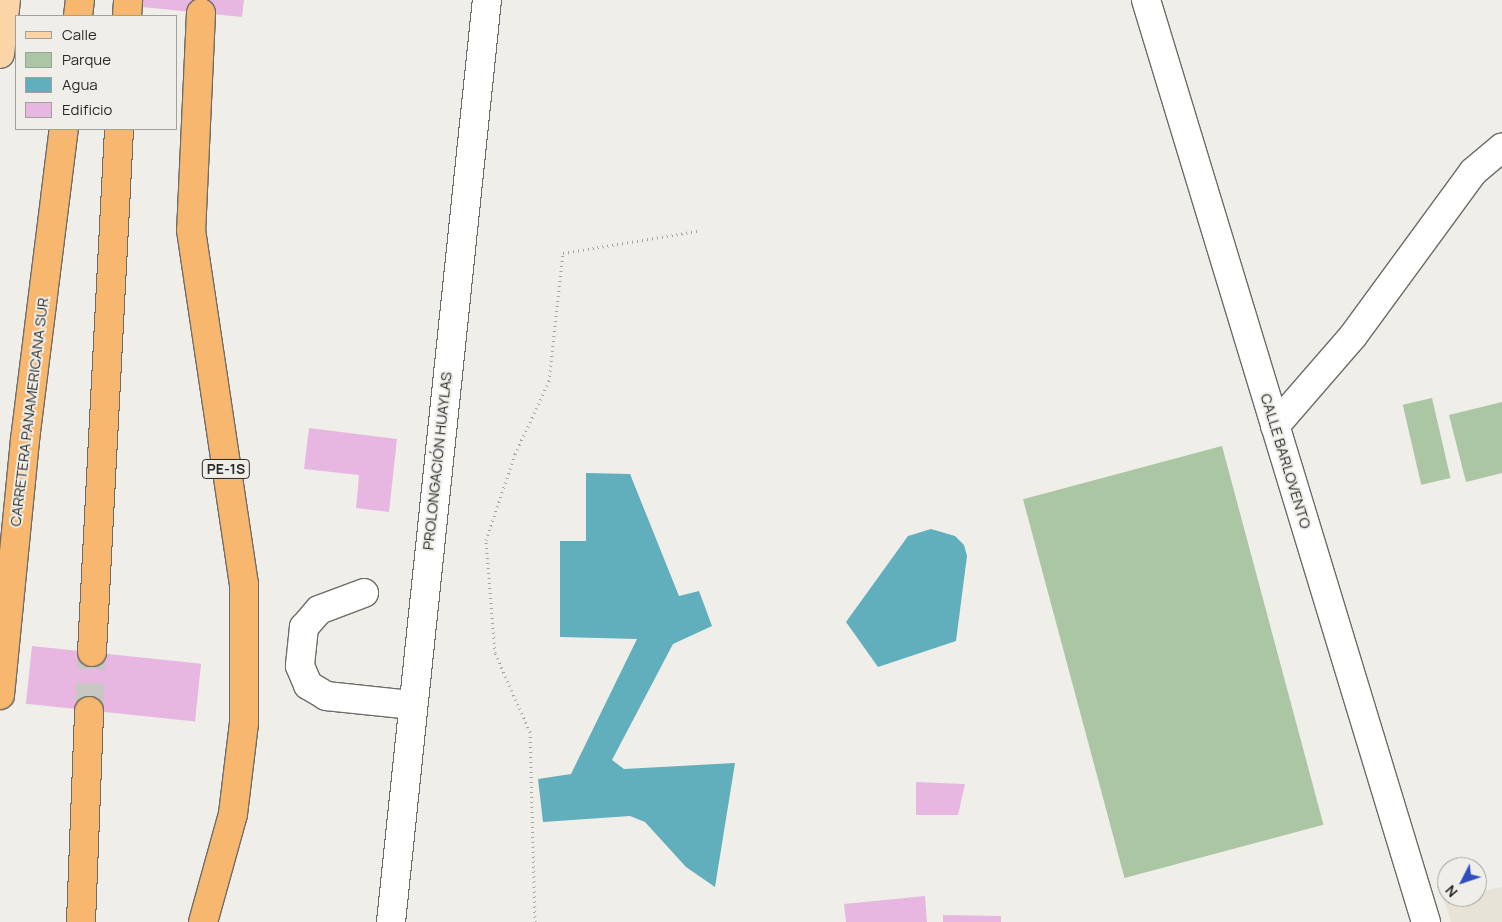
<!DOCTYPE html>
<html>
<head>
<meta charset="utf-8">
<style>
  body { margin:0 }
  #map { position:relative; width:1502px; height:922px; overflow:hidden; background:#f0eee9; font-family:Manrope,sans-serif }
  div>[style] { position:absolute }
  .built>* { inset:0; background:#e8e3d7 }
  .green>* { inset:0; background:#aac6a2; transform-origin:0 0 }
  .water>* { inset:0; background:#61afbd }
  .building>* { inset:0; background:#e7b7e2; transform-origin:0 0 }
  .highway-tunnel>* { height:28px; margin-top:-14px; transform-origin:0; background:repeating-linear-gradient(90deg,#c9c7c3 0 28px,transparent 0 42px) }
  .path>* { height:3px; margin-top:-1.5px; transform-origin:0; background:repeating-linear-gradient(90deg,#a5a4a0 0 1px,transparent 0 5px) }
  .roads { filter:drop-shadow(1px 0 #6e6c68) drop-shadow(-1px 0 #6e6c68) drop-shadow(0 1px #6e6c68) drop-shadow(0 -1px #6e6c68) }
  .minor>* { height:28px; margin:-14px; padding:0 14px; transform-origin:14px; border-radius:14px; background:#fff }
  .major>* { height:28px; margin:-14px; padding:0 14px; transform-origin:14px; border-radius:14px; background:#fbd4a8 }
  .highway>* { height:28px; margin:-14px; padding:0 14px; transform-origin:14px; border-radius:14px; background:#f8b76e }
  span { translate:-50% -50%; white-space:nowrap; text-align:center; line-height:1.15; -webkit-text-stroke:4px #f0eee9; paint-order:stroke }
  .shield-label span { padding:1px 4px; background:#f0eee9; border:1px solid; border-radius:4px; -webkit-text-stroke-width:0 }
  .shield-label { font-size:14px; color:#2b2b29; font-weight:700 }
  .street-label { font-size:15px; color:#2b2b29 }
  .legend { position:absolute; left:15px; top:15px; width:162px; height:115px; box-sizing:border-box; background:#f0eee9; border:1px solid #a1a09c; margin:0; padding:6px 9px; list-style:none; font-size:15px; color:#2b2b29 }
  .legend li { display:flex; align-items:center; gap:10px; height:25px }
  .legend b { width:25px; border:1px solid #a1a09c }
  .north { position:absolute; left:1437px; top:857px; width:50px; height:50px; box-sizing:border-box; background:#f0eee9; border:1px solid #a1a09c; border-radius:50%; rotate:229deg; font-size:14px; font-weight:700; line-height:20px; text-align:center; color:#2b2b29 }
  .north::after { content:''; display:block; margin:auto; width:18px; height:22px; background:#304ebe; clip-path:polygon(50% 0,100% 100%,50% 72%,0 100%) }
</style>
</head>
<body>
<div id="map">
  <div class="built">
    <i style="clip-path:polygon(1502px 887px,1502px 922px,1451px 922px,1444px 900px,1477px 897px,1477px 892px)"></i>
  </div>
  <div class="green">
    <i style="left:1432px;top:398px;width:82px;height:30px;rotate:77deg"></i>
    <i style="clip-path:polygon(1502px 402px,1502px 473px,1466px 482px,1449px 415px)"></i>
    <i style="left:1222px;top:446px;width:392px;height:206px;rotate:75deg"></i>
  </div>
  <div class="water">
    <i style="clip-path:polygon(586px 473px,630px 474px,679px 596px,699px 591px,712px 626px,673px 644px,612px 760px,624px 769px,735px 763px,715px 887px,686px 867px,645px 822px,630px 816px,543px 822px,538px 779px,571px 774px,637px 639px,560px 637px,560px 541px,586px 541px)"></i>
    <i style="clip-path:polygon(931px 529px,955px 536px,964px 545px,967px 556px,956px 641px,878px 667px,846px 622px,908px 536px)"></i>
  </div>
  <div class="building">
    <i style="clip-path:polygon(143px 0,244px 0,242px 17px,142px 7px)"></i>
    <i style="clip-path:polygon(309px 428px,397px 439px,389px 512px,356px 508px,359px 475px,304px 469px)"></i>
    <i style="left:32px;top:646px;width:170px;height:58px;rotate:6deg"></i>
    <i style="clip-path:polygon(916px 782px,965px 784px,958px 815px,916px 815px)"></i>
    <i style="clip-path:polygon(925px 896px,927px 922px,846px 922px,844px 904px)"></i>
    <i style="clip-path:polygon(943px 915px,1001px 916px,1001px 922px,943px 922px)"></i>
  </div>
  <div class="highway-tunnel">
    <i style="left:89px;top:711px;width:59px;rotate:-87.1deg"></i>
  </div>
  <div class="path">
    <i style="left:535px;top:922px;width:190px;rotate:-91.5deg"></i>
    <i style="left:530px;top:732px;width:86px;rotate:-113.9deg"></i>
    <i style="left:495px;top:653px;width:113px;rotate:-94.6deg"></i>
    <i style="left:486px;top:540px;width:91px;rotate:-71.4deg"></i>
    <i style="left:515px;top:454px;width:81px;rotate:-65deg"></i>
    <i style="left:549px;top:381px;width:129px;rotate:-83.8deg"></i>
    <i style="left:563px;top:253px;width:136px;rotate:-9.3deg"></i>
  </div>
  <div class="roads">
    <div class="minor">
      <i style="left:1146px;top:0;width:964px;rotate:73.11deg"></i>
      <i style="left:1275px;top:426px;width:119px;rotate:-49.1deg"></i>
      <i style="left:1353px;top:336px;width:203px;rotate:-53.8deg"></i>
      <i style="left:1473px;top:172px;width:38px;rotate:-40deg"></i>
      <i style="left:364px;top:593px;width:48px;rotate:159.3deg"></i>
      <i style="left:319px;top:610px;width:23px;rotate:131deg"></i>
      <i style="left:304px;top:627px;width:39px;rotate:96deg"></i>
      <i style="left:300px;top:666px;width:21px;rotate:67deg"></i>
      <i style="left:308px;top:685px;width:21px;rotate:31deg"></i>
      <i style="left:326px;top:696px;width:85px;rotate:6deg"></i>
      <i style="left:391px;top:922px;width:927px;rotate:-84.06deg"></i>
    </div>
    <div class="major">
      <i style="left:0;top:54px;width:54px;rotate:-83.7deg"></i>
    </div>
    <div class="highway">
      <i style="left:201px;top:13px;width:217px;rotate:92.6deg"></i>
      <i style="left:191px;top:230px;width:358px;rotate:81.5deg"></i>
      <i style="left:244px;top:584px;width:139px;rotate:90deg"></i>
      <i style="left:244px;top:723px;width:92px;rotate:96.9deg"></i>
      <i style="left:233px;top:814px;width:112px;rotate:105.5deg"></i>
      <i style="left:78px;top:16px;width:16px;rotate:-83deg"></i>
      <i style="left:127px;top:16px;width:16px;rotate:-86deg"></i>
      <i style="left:92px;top:652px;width:524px;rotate:-87.04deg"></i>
      <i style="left:0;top:695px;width:256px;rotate:-84.4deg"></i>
      <i style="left:25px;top:440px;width:313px;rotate:-82.9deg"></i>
      <i style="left:81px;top:922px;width:211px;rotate:-87.8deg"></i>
    </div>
  </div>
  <div class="shield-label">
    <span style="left:226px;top:469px">PE-1S</span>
  </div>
  <div class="street-label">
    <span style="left:29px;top:412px;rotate:-83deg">CARRETERA PANAMERICANA SUR</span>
    <span style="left:437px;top:461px;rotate:-84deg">PROLONGACIÓN HUAYLAS</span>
    <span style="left:1286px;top:461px;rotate:73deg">CALLE BARLOVENTO</span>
  </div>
  <ul class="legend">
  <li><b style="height:6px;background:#fbd4a8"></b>Calle</li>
  <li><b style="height:14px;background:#aac6a2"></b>Parque</li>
  <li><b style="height:14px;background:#61afbd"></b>Agua</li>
  <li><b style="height:14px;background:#e7b7e2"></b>Edificio</li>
  </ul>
  <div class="north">N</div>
</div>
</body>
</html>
